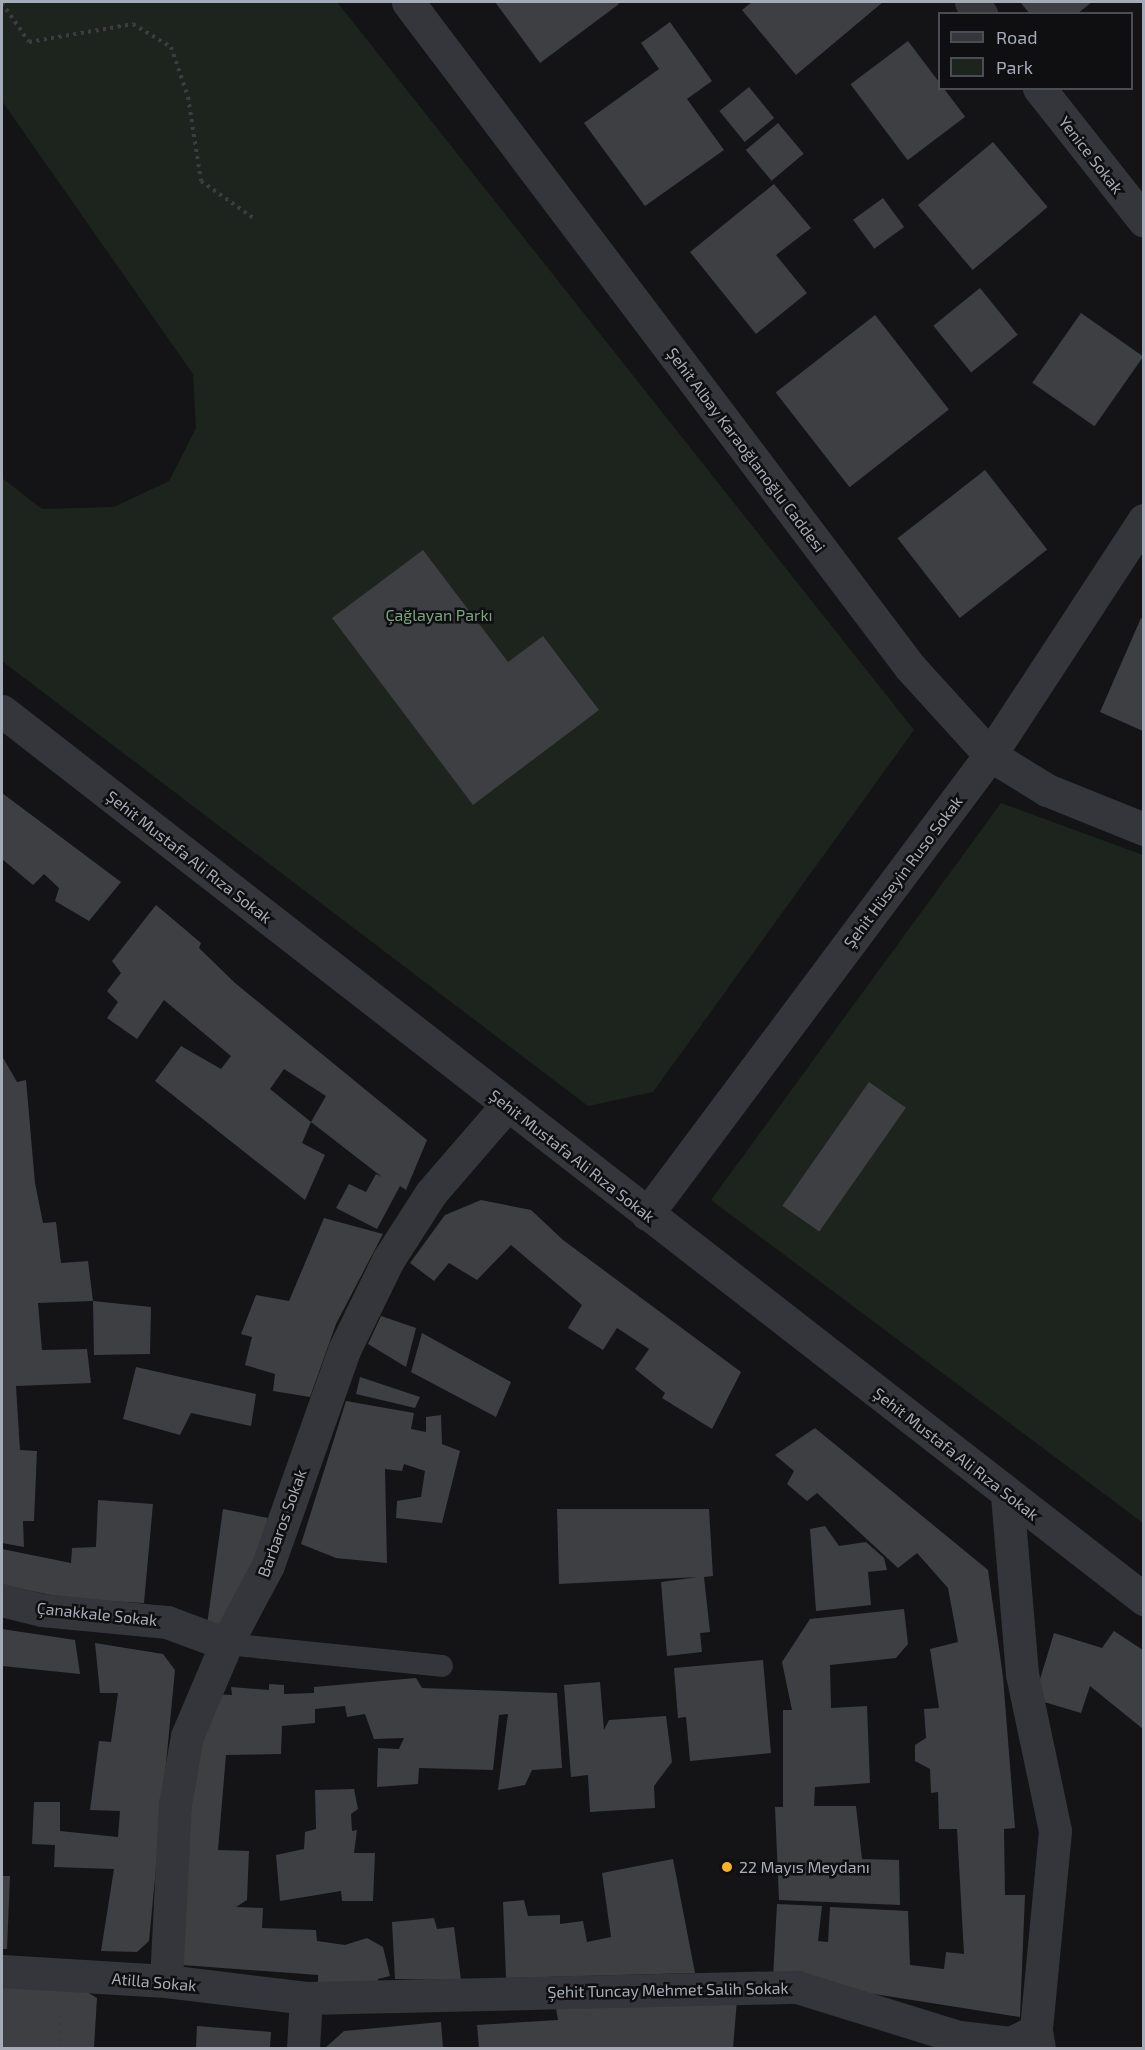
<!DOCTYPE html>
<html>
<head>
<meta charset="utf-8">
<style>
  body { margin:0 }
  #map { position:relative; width:1145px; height:2050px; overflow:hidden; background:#141416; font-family:"Exo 2",sans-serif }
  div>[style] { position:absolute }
  .green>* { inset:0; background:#1c241d }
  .building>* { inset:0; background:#3e3f43; transform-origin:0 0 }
  .path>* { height:4px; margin-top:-2px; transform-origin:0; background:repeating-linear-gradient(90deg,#3b3d42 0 3px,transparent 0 7.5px) }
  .lane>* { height:22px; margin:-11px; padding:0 11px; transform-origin:11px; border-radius:11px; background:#35363b }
  .street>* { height:33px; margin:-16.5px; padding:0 16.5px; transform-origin:16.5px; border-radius:16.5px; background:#35363b }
  .dots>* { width:16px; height:16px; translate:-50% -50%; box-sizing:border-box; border:3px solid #0f0f11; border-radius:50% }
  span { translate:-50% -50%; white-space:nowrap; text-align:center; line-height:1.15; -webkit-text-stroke:5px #0f0f11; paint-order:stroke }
  .street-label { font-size:16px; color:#a5abb7 }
  .park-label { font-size:16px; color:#7ba37d }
  .poi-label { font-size:16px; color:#a5abb7 }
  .left { translate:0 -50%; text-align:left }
  .frame { position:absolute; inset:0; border:3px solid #a5abb7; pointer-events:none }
  .legend { position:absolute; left:938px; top:12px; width:195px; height:78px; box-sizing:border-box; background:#0f0f11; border:2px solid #4b4d53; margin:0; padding:8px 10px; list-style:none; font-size:18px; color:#a5abb7 }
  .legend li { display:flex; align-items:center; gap:12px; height:30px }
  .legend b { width:30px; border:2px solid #4b4d53 }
</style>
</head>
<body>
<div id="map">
  <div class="green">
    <i style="clip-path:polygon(2px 2px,337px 2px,914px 730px,653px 1092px,588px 1106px,2px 661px,2px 478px,42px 509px,114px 507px,169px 481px,196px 428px,193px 374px,2px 101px)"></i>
    <i style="clip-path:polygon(1001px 803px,1143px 855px,1143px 1523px,711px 1200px)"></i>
  </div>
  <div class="building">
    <i style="clip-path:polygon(495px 2px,618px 2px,619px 4px,540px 63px)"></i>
    <i style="clip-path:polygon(752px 2px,883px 2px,796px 75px,742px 10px)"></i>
    <i style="clip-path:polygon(1020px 2px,1092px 2px,1077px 14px,1030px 14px)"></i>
    <i style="clip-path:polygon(670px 22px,712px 81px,687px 99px,724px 150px,645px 206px,584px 123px,659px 69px,641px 43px)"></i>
    <i style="left:908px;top:41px;width:95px;height:72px;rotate:53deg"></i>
    <i style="left:749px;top:87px;width:40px;height:38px;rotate:51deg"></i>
    <i style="left:778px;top:123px;width:40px;height:42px;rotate:50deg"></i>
    <i style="left:993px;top:142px;width:85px;height:98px;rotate:50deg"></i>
    <i style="clip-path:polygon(774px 184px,811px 228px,776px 255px,807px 293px,756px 334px,690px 252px)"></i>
    <i style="left:883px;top:198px;width:36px;height:37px;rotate:54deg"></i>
    <i style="left:980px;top:288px;width:60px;height:60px;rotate:51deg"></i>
    <i style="left:1081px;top:313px;width:76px;height:85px;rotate:35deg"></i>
    <i style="left:875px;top:315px;width:120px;height:126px;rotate:52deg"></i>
    <i style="left:985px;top:470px;width:101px;height:111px;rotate:52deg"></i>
    <i style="clip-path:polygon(423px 550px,508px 662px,543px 636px,599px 710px,473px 805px,332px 618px)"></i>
    <i style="clip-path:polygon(1141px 618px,1143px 619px,1143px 731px,1100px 712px)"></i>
    <i style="clip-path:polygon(2px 793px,121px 882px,89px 921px,55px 901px,59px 888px,44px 874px,33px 885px,2px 859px)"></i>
    <i style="clip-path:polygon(156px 905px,201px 943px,199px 948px,235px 983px,427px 1140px,406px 1190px,400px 1186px,377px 1229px,336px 1208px,349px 1184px,366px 1192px,376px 1174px,382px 1177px,311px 1122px,326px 1096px,284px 1069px,270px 1089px,311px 1122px,302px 1143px,325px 1155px,305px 1200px,155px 1081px,181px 1046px,221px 1069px,231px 1056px,164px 1000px,137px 1039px,107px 1018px,118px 1002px,107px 991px,121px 973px,112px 961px)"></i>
    <i style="clip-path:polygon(2px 1056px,17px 1082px,26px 1080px,35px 1183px,43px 1223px,56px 1222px,61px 1263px,88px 1261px,93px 1301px,151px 1307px,150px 1354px,94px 1355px,93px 1301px,38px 1303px,42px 1350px,87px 1349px,91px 1383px,16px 1386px,20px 1450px,37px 1451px,34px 1521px,23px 1521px,24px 1547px,2px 1543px)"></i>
    <i style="left:869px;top:1082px;width:45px;height:151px;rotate:35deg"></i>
    <i style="clip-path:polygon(481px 1200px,531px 1210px,563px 1240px,741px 1372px,712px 1429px,662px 1398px,665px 1393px,635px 1369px,649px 1349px,617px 1328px,603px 1350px,568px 1328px,582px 1305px,511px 1245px,477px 1280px,449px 1263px,434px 1281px,410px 1263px,445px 1215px)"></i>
    <i style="clip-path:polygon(324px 1218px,383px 1234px,336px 1324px,310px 1397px,273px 1391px,275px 1374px,245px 1365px,252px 1337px,241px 1334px,256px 1295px,289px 1301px)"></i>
    <i style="clip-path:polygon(381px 1316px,416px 1328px,406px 1367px,368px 1344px)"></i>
    <i style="clip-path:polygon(422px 1333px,511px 1382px,496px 1417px,411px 1372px)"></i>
    <i style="clip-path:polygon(136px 1367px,256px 1394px,251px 1426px,191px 1413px,180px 1435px,123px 1419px)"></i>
    <i style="clip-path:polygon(360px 1377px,420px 1397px,415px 1408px,356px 1394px)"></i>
    <i style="clip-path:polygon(346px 1401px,414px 1413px,411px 1429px,426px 1432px,426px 1417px,441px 1415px,442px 1444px,460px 1451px,442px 1523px,396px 1518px,397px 1501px,421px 1497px,425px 1471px,404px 1464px,402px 1471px,385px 1469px,387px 1563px,336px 1558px,301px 1544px)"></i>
    <i style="clip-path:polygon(815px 1428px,988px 1570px,1003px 1677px,1015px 1828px,1004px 1829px,1005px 1895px,1025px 1895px,1020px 2017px,773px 1978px,777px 1904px,822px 1906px,818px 1941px,828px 1942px,830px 1907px,908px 1911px,910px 1965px,944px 1969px,946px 1952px,964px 1954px,957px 1829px,939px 1829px,938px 1792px,931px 1793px,930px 1769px,915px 1761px,915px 1745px,926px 1738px,924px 1709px,939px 1708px,930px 1649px,958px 1642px,948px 1588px,917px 1553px,898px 1568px,817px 1493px,807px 1501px,787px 1484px,794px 1471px,775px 1455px)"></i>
    <i style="clip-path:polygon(98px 1500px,153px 1504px,144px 1603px,71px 1599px,2px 1585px,2px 1549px,71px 1563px,72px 1548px,96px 1547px)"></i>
    <i style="clip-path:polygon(223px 1509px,268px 1518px,238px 1627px,207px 1625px)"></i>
    <i style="clip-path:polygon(557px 1509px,709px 1509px,713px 1576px,704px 1577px,710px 1632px,700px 1633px,702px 1652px,667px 1656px,661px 1582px,698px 1577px,559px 1584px)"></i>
    <i style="clip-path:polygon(825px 1526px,839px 1546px,866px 1542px,884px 1558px,887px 1570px,868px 1572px,871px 1605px,816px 1611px,810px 1529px)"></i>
    <i style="clip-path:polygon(904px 1609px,908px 1644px,896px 1658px,830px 1665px,831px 1708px,867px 1706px,870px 1783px,815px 1787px,814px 1806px,856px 1806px,862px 1859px,899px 1860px,900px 1905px,779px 1900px,775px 1807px,783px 1807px,783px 1710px,792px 1710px,782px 1662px,810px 1619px)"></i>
    <i style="clip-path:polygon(2px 1629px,75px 1640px,80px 1674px,2px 1666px)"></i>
    <i style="clip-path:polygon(1114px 1631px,1143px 1650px,1143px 1729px,1090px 1686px,1081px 1713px,1034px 1699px,1054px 1633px,1102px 1648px)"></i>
    <i style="clip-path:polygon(95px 1643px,163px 1654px,175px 1670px,149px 1941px,137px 1952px,101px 1951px,114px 1869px,54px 1867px,55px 1845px,32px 1844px,34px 1802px,60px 1802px,60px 1831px,118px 1837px,120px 1811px,90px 1810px,99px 1741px,111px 1742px,118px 1693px,100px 1693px)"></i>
    <i style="clip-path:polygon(763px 1660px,771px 1753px,690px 1761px,686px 1717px,678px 1718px,674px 1668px)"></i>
    <i style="clip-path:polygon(416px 1678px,422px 1688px,557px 1693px,562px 1768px,532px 1770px,525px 1785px,498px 1790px,508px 1714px,499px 1715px,493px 1770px,419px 1768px,418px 1784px,377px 1787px,378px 1748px,399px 1749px,404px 1738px,374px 1739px,365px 1714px,347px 1717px,345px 1706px,315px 1709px,315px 1723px,282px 1726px,281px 1754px,226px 1755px,218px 1850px,249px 1851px,247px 1900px,236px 1907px,263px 1908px,262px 1928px,316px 1930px,317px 1941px,345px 1945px,367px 1938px,383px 1947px,390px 1976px,378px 1979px,379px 1987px,318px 1983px,318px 1975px,182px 1965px,182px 1792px,194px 1793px,209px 1694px,232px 1695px,231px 1687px,269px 1690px,269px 1684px,284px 1685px,284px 1694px,314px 1693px,314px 1687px)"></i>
    <i style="clip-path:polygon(600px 1682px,604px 1730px,609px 1720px,666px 1716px,672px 1762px,654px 1786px,655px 1808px,590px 1812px,588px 1775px,571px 1777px,564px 1685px)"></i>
    <i style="clip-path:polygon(354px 1789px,358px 1809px,351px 1814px,352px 1831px,357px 1830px,354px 1853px,375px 1853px,373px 1901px,342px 1901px,341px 1891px,280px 1901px,276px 1855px,304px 1849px,305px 1832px,316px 1829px,315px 1790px)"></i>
    <i style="clip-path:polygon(673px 1859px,695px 1973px,506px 1978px,503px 1902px,524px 1900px,528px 1916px,560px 1915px,560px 1924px,583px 1921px,587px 1942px,611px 1937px,602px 1873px)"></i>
    <i style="clip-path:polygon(2px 1876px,10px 1876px,7px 1949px,2px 1949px)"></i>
    <i style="clip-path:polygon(434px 1918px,437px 1929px,454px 1927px,461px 1980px,395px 1979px,392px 1922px)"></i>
    <i style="clip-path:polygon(2px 1985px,82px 1989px,97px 1998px,94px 2048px,2px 2048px)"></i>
    <i style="clip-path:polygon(737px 2000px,733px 2048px,479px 2048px,477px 2025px,558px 2020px,556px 2008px)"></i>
    <i style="clip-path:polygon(441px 2022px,443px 2048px,325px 2048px,344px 2031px)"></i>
    <i style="clip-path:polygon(197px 2026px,271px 2032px,270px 2048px,196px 2048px)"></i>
  </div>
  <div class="path">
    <i style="left:2px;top:3px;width:47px;rotate:55.3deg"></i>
    <i style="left:29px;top:42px;width:106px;rotate:-9.8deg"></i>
    <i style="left:133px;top:24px;width:44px;rotate:31.2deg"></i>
    <i style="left:171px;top:47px;width:53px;rotate:71.2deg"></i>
    <i style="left:188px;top:97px;width:85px;rotate:81.2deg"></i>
    <i style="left:201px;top:181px;width:67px;rotate:35.3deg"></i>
    <i style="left:59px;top:2048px;width:33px;rotate:-88deg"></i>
  </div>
  <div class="lane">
    <i style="left:226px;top:1644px;width:217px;rotate:5.8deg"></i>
  </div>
  <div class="street">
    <i style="left:408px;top:2px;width:833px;rotate:52.95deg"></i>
    <i style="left:910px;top:667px;width:119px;rotate:47.7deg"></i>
    <i style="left:990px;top:755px;width:67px;rotate:31.6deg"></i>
    <i style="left:1047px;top:790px;width:105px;rotate:21.9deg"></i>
    <i style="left:971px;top:2px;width:16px;rotate:50deg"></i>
    <i style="left:1039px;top:88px;width:169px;rotate:51.7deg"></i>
    <i style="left:2px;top:711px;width:1447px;rotate:37.87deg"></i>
    <i style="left:647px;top:1214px;width:573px;rotate:-53.23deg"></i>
    <i style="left:990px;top:755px;width:281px;rotate:-56.8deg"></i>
    <i style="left:1007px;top:1495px;width:180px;rotate:85.2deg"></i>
    <i style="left:1022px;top:1674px;width:160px;rotate:78.1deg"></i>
    <i style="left:1055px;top:1831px;width:200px;rotate:95.5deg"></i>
    <i style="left:1036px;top:2030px;width:18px;rotate:81deg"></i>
    <i style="left:2px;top:1600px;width:41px;rotate:14deg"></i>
    <i style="left:42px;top:1610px;width:126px;rotate:5.5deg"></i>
    <i style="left:167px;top:1622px;width:63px;rotate:20.4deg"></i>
    <i style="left:2px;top:1971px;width:164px;rotate:3.5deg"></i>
    <i style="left:166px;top:1981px;width:141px;rotate:6.9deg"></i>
    <i style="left:306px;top:1998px;width:491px;rotate:-1.3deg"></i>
    <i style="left:797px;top:1987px;width:170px;rotate:17.2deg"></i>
    <i style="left:959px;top:2037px;width:52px;rotate:6.6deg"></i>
    <i style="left:1011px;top:2043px;width:28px;rotate:-27deg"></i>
    <i style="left:166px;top:1981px;width:177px;rotate:-87.1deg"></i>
    <i style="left:175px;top:1804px;width:69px;rotate:-80deg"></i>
    <i style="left:187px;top:1736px;width:100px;rotate:-67deg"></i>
    <i style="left:226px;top:1644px;width:89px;rotate:-62deg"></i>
    <i style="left:268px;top:1565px;width:228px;rotate:-70.5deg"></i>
    <i style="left:344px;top:1350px;width:100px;rotate:-63.9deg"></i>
    <i style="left:388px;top:1260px;width:80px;rotate:-57.3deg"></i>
    <i style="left:431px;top:1193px;width:116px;rotate:-49.2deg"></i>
    <i style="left:303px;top:2048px;width:50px;rotate:-86.6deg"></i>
  </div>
  <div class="dots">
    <i style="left:727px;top:1867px;background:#f9b129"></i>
  </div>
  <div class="street-label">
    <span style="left:1091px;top:155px;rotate:52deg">Yenice Sokak</span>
    <span style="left:746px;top:450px;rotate:53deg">Şehit Albay Karaoğlanoğlu Caddesi</span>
    <span style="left:189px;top:857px;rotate:38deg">Şehit Mustafa Ali Rıza Sokak</span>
    <span style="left:903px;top:872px;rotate:-53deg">Şehit Hüseyin Ruso Sokak</span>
    <span style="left:572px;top:1156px;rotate:38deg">Şehit Mustafa Ali Rıza Sokak</span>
    <span style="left:956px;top:1454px;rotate:38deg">Şehit Mustafa Ali Rıza Sokak</span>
    <span style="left:282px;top:1523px;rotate:-70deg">Barbaros Sokak</span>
    <span style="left:97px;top:1614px;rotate:6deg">Çanakkale Sokak</span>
    <span style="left:154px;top:1982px;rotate:5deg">Atilla Sokak</span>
    <span style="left:668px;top:1990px;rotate:-1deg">Şehit Tuncay Mehmet Salih Sokak</span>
  </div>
  <div class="park-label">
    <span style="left:439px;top:615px">Çağlayan Parkı</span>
  </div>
  <div class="poi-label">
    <span class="left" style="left:739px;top:1867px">22 Mayıs Meydanı</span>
  </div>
  <div class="frame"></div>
  <ul class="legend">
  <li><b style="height:8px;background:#35363b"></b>Road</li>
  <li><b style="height:16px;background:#1c241d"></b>Park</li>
  </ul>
</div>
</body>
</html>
